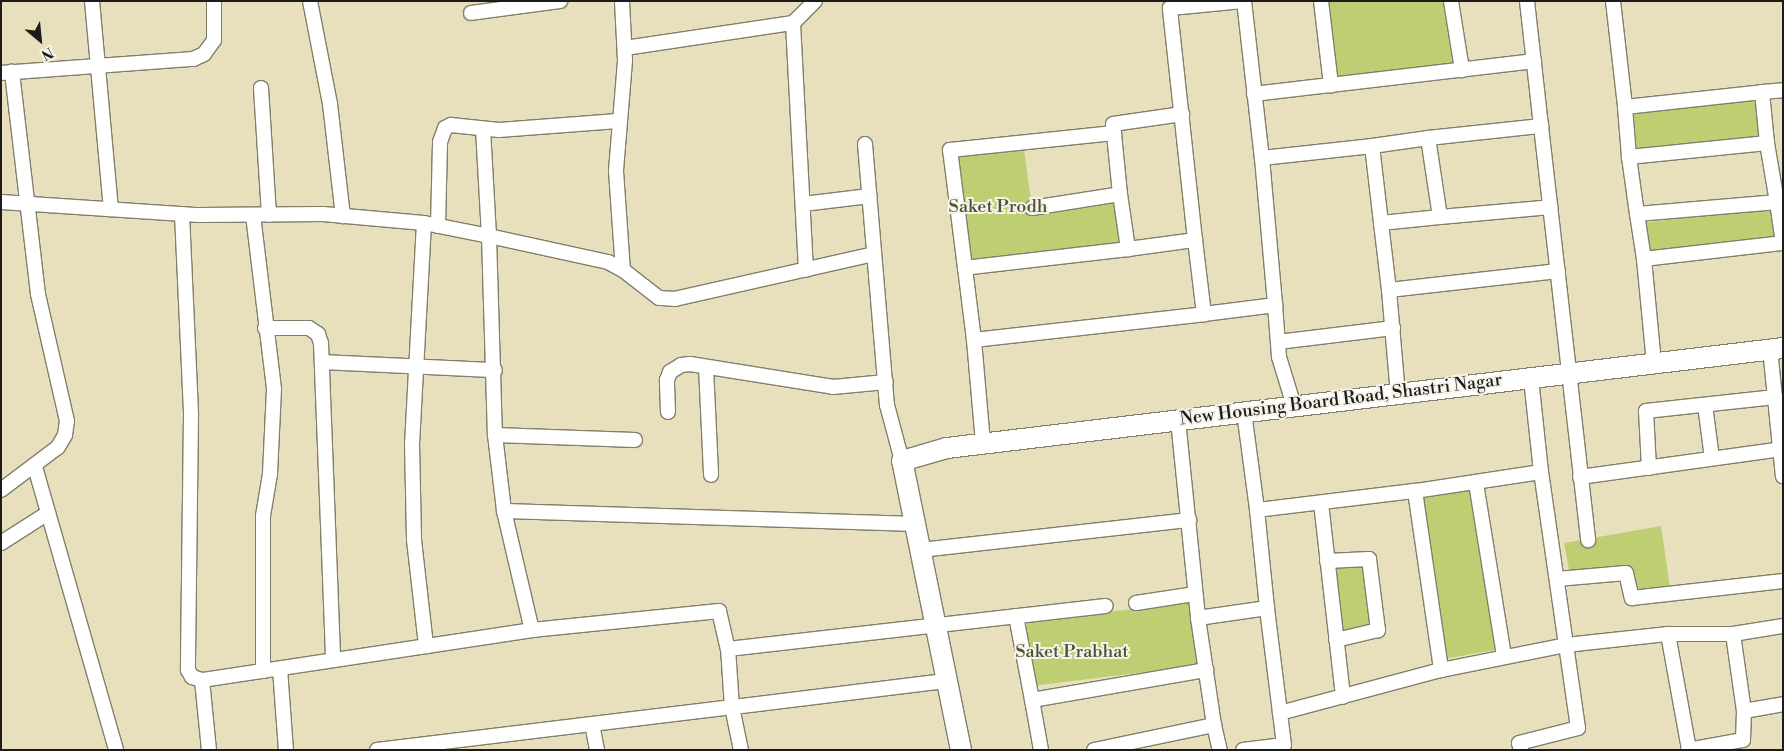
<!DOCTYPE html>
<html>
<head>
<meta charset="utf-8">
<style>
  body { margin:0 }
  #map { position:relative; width:1784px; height:751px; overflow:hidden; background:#e8e0bc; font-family:"Libre Bodoni",serif }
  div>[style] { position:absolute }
  .green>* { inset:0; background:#bdcf72; transform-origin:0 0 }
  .roads { filter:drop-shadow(1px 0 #827e6c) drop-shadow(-1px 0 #827e6c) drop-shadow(0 1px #827e6c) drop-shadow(0 -1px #827e6c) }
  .street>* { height:14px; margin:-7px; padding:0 7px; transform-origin:7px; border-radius:7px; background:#fff }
  .secondary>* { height:20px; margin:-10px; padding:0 10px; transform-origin:10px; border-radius:10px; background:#fff }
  span { translate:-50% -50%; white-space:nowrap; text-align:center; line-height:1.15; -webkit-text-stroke:4px #f7f3e8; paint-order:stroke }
  .park-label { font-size:18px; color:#4c5236 }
  .street-label { font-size:18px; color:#1c1c1c }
  .frame { position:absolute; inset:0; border:2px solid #1c1c1c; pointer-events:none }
  .north { position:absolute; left:15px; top:15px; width:50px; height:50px; -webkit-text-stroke:4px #f7f3e8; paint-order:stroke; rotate:152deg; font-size:14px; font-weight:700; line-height:20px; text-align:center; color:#1c1c1c }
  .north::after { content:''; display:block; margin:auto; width:18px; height:22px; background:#1c1c1c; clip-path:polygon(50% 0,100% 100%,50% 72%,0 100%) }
</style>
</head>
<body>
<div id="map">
  <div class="green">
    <i style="clip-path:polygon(1328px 1px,1444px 1px,1455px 65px,1338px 76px)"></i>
    <i style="left:1757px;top:97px;width:42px;height:128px;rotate:82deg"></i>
    <i style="clip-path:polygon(1023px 142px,1033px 216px,1117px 203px,1122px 246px,970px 262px,957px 155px)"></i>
    <i style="left:1773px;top:207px;width:33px;height:130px;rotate:83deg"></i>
    <i style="left:1470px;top:490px;width:162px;height:55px;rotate:80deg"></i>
    <i style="clip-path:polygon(1661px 526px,1670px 588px,1636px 591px,1631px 567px,1570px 575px,1564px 543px)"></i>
    <i style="left:1365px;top:562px;width:68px;height:36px;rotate:85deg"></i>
    <i style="left:1190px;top:602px;width:64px;height:165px;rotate:83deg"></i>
  </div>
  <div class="roads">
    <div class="street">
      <i style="left:92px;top:1px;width:209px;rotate:84.8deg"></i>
      <i style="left:310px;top:1px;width:105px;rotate:79deg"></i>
      <i style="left:330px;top:104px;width:113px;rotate:83.4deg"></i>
      <i style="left:622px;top:1px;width:60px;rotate:87.1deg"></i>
      <i style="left:625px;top:61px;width:110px;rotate:94.7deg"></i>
      <i style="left:616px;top:171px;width:99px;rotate:86deg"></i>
      <i style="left:1321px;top:1px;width:85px;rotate:83.2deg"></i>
      <i style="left:1451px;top:1px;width:70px;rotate:80.9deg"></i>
      <i style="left:1613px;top:1px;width:107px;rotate:83.5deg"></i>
      <i style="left:1625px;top:107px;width:138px;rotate:-6.2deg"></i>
      <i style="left:1762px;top:92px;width:51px;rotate:84.4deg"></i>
      <i style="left:1767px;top:143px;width:139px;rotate:174.2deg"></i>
      <i style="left:1629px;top:157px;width:58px;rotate:82deg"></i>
      <i style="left:1637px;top:214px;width:141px;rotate:-4.9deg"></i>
      <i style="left:1777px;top:202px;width:41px;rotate:81.7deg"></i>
      <i style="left:471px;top:13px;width:90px;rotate:-7.7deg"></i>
      <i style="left:793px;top:23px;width:247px;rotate:87deg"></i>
      <i style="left:625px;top:48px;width:170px;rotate:-8.5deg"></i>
      <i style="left:793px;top:23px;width:31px;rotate:-45deg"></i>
      <i style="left:1px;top:73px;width:193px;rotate:-4.2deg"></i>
      <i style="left:193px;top:59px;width:12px;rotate:-24deg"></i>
      <i style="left:204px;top:54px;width:17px;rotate:-54deg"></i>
      <i style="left:214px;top:40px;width:39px;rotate:-90deg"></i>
      <i style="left:261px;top:88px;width:127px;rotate:86.4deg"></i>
      <i style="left:1762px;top:92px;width:21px;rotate:-5deg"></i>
      <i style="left:1254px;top:94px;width:282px;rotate:-6.7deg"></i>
      <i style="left:1625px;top:107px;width:50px;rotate:85.4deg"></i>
      <i style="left:1541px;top:126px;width:417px;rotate:83.5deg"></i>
      <i style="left:1767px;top:143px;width:60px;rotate:80.4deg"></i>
      <i style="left:865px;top:144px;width:262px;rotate:85.2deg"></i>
      <i style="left:887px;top:405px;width:58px;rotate:75deg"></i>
      <i style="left:1372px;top:146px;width:57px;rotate:-8.1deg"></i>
      <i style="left:1262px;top:158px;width:148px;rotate:84.9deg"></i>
      <i style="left:1120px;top:194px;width:70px;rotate:-95.7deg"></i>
      <i style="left:1113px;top:124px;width:70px;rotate:-8.2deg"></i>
      <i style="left:1px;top:202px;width:198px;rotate:3.8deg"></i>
      <i style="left:199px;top:215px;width:124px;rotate:-0.5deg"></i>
      <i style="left:323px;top:214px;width:101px;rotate:5.1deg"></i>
      <i style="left:424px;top:223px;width:66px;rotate:11.3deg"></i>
      <i style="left:489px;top:236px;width:107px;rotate:-93.2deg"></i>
      <i style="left:803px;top:204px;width:67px;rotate:-6.8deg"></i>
      <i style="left:1032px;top:208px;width:89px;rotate:-9deg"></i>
      <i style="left:1120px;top:194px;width:56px;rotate:81.7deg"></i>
      <i style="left:1128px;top:249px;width:68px;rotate:-7.7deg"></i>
      <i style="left:1195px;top:240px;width:233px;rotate:-96.2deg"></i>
      <i style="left:1170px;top:8px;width:74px;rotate:-5.4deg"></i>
      <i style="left:1244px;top:1px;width:158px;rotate:83.5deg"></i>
      <i style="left:1262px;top:158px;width:111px;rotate:-6.2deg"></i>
      <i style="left:1372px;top:146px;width:78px;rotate:83.3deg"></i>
      <i style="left:1381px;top:223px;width:59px;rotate:-5.8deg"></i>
      <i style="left:1440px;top:217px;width:80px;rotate:-98.6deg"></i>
      <i style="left:1428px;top:138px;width:114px;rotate:-6.1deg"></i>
      <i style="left:1541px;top:126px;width:126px;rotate:-96.4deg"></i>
      <i style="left:182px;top:214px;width:201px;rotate:87.4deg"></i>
      <i style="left:191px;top:415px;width:255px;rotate:90.7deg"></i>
      <i style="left:188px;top:670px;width:8px;rotate:60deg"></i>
      <i style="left:192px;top:677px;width:10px;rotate:17deg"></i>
      <i style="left:202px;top:680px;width:70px;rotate:84.3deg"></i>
      <i style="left:1637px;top:214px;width:46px;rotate:81.2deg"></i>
      <i style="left:253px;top:215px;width:175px;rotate:83.1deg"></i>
      <i style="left:274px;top:389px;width:85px;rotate:92.7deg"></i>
      <i style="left:270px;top:474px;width:43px;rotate:99.5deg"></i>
      <i style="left:263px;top:516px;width:155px;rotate:90deg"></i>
      <i style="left:1440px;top:217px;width:111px;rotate:-5.1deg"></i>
      <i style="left:424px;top:223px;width:220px;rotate:93.1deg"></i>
      <i style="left:412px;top:443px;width:97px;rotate:88.8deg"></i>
      <i style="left:414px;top:540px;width:107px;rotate:83.5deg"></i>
      <i style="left:1381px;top:223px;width:67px;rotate:83.2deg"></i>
      <i style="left:1389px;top:290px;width:170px;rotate:-6.4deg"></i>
      <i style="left:438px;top:226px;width:84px;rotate:-88.6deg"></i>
      <i style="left:440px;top:142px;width:15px;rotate:-70deg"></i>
      <i style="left:445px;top:128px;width:7px;rotate:-27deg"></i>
      <i style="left:451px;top:125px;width:48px;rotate:5.9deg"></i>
      <i style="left:499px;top:130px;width:119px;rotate:-4.3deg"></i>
      <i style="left:1195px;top:240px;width:75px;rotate:83.1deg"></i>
      <i style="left:1204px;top:314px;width:72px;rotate:-7.2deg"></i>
      <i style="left:1275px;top:305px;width:52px;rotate:85.6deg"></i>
      <i style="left:1279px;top:357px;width:51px;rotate:73deg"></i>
      <i style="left:1128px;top:249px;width:164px;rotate:173.4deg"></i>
      <i style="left:965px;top:268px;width:73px;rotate:82.9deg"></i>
      <i style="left:974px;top:340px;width:231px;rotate:-6.4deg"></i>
      <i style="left:874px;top:254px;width:204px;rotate:167.3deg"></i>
      <i style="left:675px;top:299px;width:16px;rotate:-176deg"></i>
      <i style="left:659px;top:298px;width:46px;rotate:-142.1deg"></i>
      <i style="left:623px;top:270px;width:17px;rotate:-152deg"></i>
      <i style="left:608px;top:262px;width:122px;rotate:-167.7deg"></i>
      <i style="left:489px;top:236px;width:199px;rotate:88.3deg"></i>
      <i style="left:495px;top:435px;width:77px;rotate:83.2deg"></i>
      <i style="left:504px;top:511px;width:413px;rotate:1.8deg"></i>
      <i style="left:965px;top:268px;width:119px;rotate:-97.2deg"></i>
      <i style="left:950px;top:150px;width:165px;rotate:-5.9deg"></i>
      <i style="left:1389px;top:290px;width:104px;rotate:85.1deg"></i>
      <i style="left:265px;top:328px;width:44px"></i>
      <i style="left:309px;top:328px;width:11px;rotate:34deg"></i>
      <i style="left:318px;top:334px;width:9px;rotate:72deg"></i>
      <i style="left:321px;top:343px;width:317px;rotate:87.8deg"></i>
      <i style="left:974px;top:340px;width:103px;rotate:85deg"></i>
      <i style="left:1278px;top:342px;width:116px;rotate:-6.9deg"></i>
      <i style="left:1770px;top:349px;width:128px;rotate:84.2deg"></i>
      <i style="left:323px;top:362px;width:172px;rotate:2.7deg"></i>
      <i style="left:1654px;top:363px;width:104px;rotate:-95.5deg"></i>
      <i style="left:1644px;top:259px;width:140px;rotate:-6.6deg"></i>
      <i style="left:706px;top:367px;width:108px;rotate:87.3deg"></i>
      <i style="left:1705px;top:405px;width:53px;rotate:82.5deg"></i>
      <i style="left:668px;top:412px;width:32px;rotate:-92deg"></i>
      <i style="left:667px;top:380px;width:9px;rotate:-69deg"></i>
      <i style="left:670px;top:372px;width:13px;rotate:-32deg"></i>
      <i style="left:681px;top:365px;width:9px;rotate:-6deg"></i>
      <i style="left:690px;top:364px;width:145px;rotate:9.1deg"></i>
      <i style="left:833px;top:387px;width:53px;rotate:-5.4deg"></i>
      <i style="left:1244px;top:412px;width:99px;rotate:82.4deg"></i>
      <i style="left:1257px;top:510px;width:159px;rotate:-6.9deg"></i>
      <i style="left:1415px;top:491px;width:181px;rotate:81.7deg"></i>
      <i style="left:1441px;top:670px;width:127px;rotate:-11.3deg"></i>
      <i style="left:1566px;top:645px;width:175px;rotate:-98.2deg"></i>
      <i style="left:1541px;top:472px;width:95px;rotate:-96.1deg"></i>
      <i style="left:1178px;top:420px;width:199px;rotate:84.2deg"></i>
      <i style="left:1198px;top:618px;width:70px;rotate:-8.2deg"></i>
      <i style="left:1267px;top:608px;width:99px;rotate:-95.8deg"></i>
      <i style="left:495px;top:435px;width:140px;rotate:2deg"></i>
      <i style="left:35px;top:467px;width:294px;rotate:74deg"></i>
      <i style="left:1649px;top:468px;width:57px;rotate:-93deg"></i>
      <i style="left:1646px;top:411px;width:130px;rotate:-6.2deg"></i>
      <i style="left:1580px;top:477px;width:205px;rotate:-7.9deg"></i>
      <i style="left:1476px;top:483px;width:175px;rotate:80.8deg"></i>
      <i style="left:1px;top:490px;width:71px;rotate:-37deg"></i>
      <i style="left:58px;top:447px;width:14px;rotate:-60deg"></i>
      <i style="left:65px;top:435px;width:14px;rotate:-82deg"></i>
      <i style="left:67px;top:421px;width:130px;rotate:-102.9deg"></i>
      <i style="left:38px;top:294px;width:224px;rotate:-96.7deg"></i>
      <i style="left:1415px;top:491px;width:127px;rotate:-8.6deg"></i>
      <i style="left:1321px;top:503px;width:195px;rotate:83.5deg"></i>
      <i style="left:504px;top:511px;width:122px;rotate:76.8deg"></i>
      <i style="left:532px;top:630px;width:188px;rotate:-5.8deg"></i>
      <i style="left:719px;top:611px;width:39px;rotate:77deg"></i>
      <i style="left:1px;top:543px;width:56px;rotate:-32.6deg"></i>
      <i style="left:921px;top:550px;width:270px;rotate:-6.4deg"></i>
      <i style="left:1327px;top:561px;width:42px;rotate:-2.7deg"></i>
      <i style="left:1369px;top:559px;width:72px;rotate:82.8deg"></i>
      <i style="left:1378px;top:630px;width:43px;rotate:166.6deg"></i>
      <i style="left:1557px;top:579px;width:69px;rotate:-5deg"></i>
      <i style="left:1626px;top:573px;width:26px;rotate:77deg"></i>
      <i style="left:1632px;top:598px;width:152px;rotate:-6.4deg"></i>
      <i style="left:1136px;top:603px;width:60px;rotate:-8.7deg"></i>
      <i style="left:1016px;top:616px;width:86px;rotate:79.2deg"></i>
      <i style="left:1032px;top:700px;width:177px;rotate:-9.8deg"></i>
      <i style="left:1668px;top:634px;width:117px;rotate:79.7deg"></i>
      <i style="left:1733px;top:634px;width:78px;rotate:81.9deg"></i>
      <i style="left:1744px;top:711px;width:40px;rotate:-10deg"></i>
      <i style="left:280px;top:669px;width:81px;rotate:85.8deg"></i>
      <i style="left:202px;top:680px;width:334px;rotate:-8.6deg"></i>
      <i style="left:945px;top:681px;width:215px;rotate:173deg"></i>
      <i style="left:732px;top:707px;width:58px;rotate:-93.9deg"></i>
      <i style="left:728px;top:649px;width:380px;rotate:-6.5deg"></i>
      <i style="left:1032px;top:700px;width:51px;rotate:79.8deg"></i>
      <i style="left:1280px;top:713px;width:167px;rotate:-15deg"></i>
      <i style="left:592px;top:724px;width:26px;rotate:79deg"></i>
      <i style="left:1214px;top:725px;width:26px;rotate:77deg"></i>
      <i style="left:377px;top:750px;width:358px;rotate:-6.9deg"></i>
      <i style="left:732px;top:707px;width:44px;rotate:78.2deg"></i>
      <i style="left:1094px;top:750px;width:123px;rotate:-11.8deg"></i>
      <i style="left:1214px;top:725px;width:108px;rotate:-98.5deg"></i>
      <i style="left:1243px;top:750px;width:41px;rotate:-7deg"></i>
      <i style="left:1284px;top:745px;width:138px;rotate:-97.1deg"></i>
      <i style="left:1521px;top:750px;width:7px;rotate:-106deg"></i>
      <i style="left:1519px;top:743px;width:61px;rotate:-14.3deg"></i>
      <i style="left:1578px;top:728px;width:84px;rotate:-98.2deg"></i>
      <i style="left:1566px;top:645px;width:103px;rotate:-6.2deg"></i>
      <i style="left:1668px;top:634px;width:65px"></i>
      <i style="left:1733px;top:634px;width:51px;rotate:-9.1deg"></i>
      <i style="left:1688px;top:750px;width:56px;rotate:-10.3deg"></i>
      <i style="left:1743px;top:740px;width:29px;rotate:-88deg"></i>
    </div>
    <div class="secondary">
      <i style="left:961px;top:750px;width:295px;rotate:-101.5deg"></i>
      <i style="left:902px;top:461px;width:47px;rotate:-16.1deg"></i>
      <i style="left:947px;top:448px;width:842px;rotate:-6.82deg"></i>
    </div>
  </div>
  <div class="park-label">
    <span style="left:998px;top:207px">Saket Prodh</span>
    <span style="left:1072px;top:652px">Saket Prabhat</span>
  </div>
  <div class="street-label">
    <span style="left:1341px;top:400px;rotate:-7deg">New Housing Board Road, Shastri Nagar</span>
  </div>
  <div class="frame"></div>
  <div class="north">N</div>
</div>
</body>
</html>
